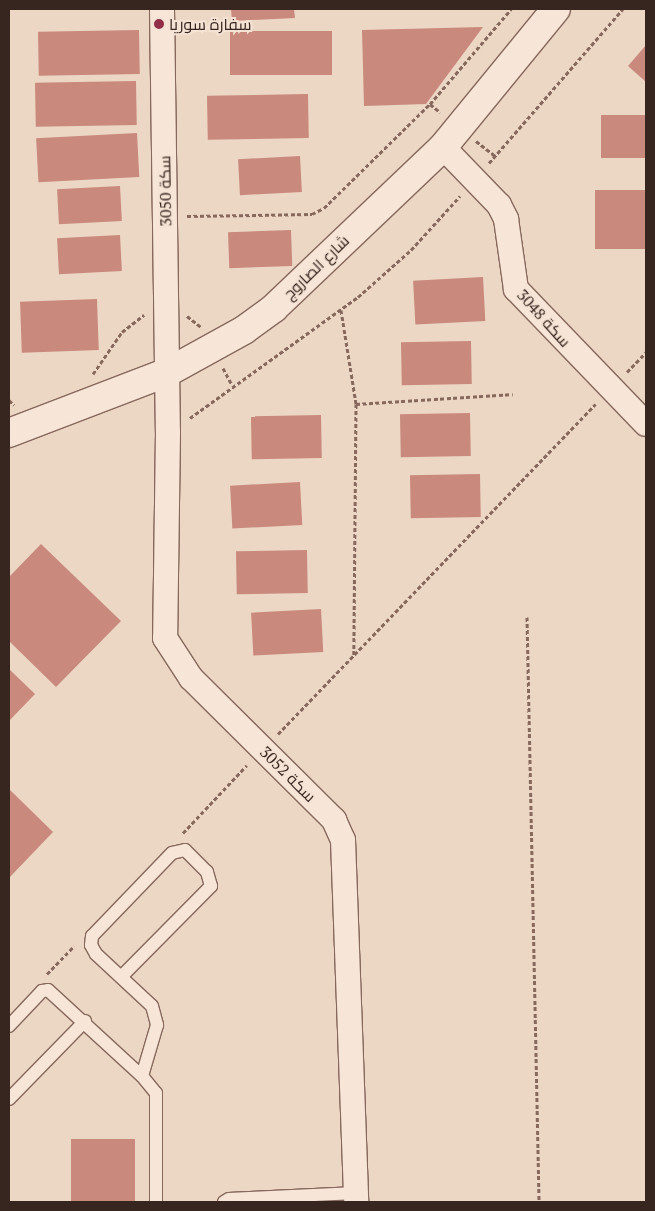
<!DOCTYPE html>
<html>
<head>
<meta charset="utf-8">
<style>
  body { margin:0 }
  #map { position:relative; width:655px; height:1211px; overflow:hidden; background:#ecd7c5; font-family:"PT Serif",Cairo,serif }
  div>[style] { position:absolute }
  .building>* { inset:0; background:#c9897c; transform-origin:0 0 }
  .path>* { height:3px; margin-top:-1.5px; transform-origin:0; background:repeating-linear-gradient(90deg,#86685c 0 4px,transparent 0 6.5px) }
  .roads { filter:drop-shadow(1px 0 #86685c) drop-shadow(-1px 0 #86685c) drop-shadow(0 1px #86685c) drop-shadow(0 -1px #86685c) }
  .lane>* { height:12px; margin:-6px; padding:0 6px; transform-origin:6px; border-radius:6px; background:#f7e6d8 }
  .street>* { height:24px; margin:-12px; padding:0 12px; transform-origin:12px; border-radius:12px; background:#f7e6d8 }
  .secondary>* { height:28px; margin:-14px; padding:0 14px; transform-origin:14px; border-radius:14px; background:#f7e6d8 }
  .dots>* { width:14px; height:14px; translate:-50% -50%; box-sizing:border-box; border:2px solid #f4e3d4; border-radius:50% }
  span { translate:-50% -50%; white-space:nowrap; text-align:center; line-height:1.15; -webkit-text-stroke:4px #f4e3d4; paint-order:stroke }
  .poi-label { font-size:16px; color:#37251f }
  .left { translate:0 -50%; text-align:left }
  .street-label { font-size:16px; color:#37251f }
  .frame { position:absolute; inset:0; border:10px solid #37251f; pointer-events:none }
</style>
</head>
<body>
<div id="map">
  <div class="building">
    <i style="clip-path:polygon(231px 9px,294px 9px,295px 18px,232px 21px)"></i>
    <i style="clip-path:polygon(483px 27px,426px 104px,364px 106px,362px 30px)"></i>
    <i style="left:139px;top:30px;width:44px;height:101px;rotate:89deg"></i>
    <i style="left:332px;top:31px;width:44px;height:102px;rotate:90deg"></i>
    <i style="clip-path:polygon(646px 45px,646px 82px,628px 66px)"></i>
    <i style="left:136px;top:81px;width:44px;height:101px;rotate:89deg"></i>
    <i style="left:308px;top:94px;width:44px;height:101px;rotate:89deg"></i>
    <i style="left:646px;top:115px;width:43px;height:45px;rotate:90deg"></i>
    <i style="left:137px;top:133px;width:44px;height:101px;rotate:87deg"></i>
    <i style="left:300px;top:156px;width:36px;height:62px;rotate:87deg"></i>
    <i style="left:120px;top:186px;width:35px;height:63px;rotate:87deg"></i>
    <i style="left:646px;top:190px;width:59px;height:51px;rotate:90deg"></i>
    <i style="left:291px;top:230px;width:36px;height:63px;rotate:88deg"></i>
    <i style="left:120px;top:235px;width:36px;height:63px;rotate:87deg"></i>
    <i style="left:483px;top:277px;width:44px;height:70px;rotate:87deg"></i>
    <i style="left:97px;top:299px;width:51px;height:77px;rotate:88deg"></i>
    <i style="left:471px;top:341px;width:43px;height:70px;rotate:89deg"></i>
    <i style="left:470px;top:413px;width:43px;height:70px;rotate:89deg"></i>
    <i style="left:321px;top:415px;width:43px;height:70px;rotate:89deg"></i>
    <i style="left:480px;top:474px;width:43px;height:70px;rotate:89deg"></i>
    <i style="left:300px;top:482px;width:43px;height:70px;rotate:87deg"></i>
    <i style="clip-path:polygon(41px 544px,121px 621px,56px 687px,9px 641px,9px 577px)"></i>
    <i style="left:307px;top:550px;width:43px;height:71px;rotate:89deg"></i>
    <i style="left:321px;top:609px;width:43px;height:70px;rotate:87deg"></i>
    <i style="clip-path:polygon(9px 669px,35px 694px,9px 721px)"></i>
    <i style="clip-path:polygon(9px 789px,53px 832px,9px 878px)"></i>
    <i style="left:135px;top:1139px;width:63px;height:64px;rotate:90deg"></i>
  </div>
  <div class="path">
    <i style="left:430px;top:104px;width:13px;rotate:39deg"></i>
    <i style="left:476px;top:141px;width:24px;rotate:38deg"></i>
    <i style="left:489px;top:163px;width:204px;rotate:-49deg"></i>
    <i style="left:187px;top:216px;width:125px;rotate:-0.9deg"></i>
    <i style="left:312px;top:214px;width:13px;rotate:-27deg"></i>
    <i style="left:324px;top:208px;width:148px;rotate:-44.5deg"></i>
    <i style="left:430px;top:104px;width:125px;rotate:-49.5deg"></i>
    <i style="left:341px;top:310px;width:95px;rotate:80.9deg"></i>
    <i style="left:356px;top:404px;width:251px;rotate:90.5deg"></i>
    <i style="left:187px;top:316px;width:18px;rotate:38deg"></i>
    <i style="left:223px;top:368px;width:19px;rotate:62deg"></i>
    <i style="left:627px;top:372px;width:28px;rotate:-46deg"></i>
    <i style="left:93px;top:374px;width:51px;rotate:-55.4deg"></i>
    <i style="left:122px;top:332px;width:28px;rotate:-38deg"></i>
    <i style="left:9px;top:400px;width:7px;rotate:45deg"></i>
    <i style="left:356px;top:404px;width:157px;rotate:-3.6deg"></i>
    <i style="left:190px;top:418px;width:207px;rotate:-35.8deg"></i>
    <i style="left:358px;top:297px;width:71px;rotate:-41.6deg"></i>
    <i style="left:411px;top:250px;width:73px;rotate:-47.8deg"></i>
    <i style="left:527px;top:617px;width:585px;rotate:88.82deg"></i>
    <i style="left:278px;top:734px;width:458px;rotate:-46.1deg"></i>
    <i style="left:183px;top:833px;width:93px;rotate:-46.7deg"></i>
    <i style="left:47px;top:974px;width:39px;rotate:-46deg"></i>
  </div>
  <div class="roads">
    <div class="lane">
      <i style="left:121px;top:977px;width:128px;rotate:-45.3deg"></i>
      <i style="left:211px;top:886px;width:15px;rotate:-106deg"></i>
      <i style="left:207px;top:872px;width:31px;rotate:-135deg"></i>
      <i style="left:185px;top:850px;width:13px;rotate:167deg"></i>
      <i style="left:172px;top:853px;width:115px;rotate:133.9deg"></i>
      <i style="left:92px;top:936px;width:9px;rotate:96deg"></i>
      <i style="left:91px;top:945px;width:10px;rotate:61deg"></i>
      <i style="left:96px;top:954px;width:76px;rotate:42.9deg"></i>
      <i style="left:152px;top:1006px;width:20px;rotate:75deg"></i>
      <i style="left:157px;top:1025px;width:53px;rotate:106.4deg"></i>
      <i style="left:9px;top:1026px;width:48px;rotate:-46.7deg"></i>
      <i style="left:42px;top:991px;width:6px;rotate:-9deg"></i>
      <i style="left:48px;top:990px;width:127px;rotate:42.5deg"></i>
      <i style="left:142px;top:1076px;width:22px;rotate:51deg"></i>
      <i style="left:156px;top:1093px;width:109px;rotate:90deg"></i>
      <i style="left:9px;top:1099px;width:109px;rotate:-45.7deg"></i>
      <i style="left:224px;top:1202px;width:6px;rotate:-31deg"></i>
      <i style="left:229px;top:1199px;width:127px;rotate:-2.7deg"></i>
    </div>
    <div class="street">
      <i style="left:162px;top:9px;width:423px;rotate:89.2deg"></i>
      <i style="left:168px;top:432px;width:206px;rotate:90.8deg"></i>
      <i style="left:165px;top:638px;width:48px;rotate:57deg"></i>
      <i style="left:191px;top:678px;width:202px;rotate:44.8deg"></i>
      <i style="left:334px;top:820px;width:22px;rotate:66deg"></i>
      <i style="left:343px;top:840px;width:362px;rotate:87.9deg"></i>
      <i style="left:443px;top:147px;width:81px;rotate:46deg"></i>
      <i style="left:499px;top:205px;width:16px;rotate:63deg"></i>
      <i style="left:506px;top:219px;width:71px;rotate:81.9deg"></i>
      <i style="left:516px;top:289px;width:187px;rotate:46.1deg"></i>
    </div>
    <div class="secondary">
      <i style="left:9px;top:433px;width:170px;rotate:-21deg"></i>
      <i style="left:168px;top:372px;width:87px;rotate:-28.9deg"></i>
      <i style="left:244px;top:330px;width:37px;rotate:-36deg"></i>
      <i style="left:274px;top:308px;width:233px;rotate:-43.6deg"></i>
      <i style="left:443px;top:147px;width:178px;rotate:-50.7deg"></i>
    </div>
  </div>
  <div class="dots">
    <i style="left:159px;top:24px;background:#932e48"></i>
  </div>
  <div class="poi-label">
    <span class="left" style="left:169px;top:24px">سفارة سوريا</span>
  </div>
  <div class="street-label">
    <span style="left:165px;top:191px;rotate:-91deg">سكة 3050</span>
    <span style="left:316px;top:267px;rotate:-44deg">شارع الصاروج</span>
    <span style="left:544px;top:318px;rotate:48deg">سكة 3048</span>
    <span style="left:288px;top:774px;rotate:45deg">سكة 3052</span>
  </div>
  <div class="frame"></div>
</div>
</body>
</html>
